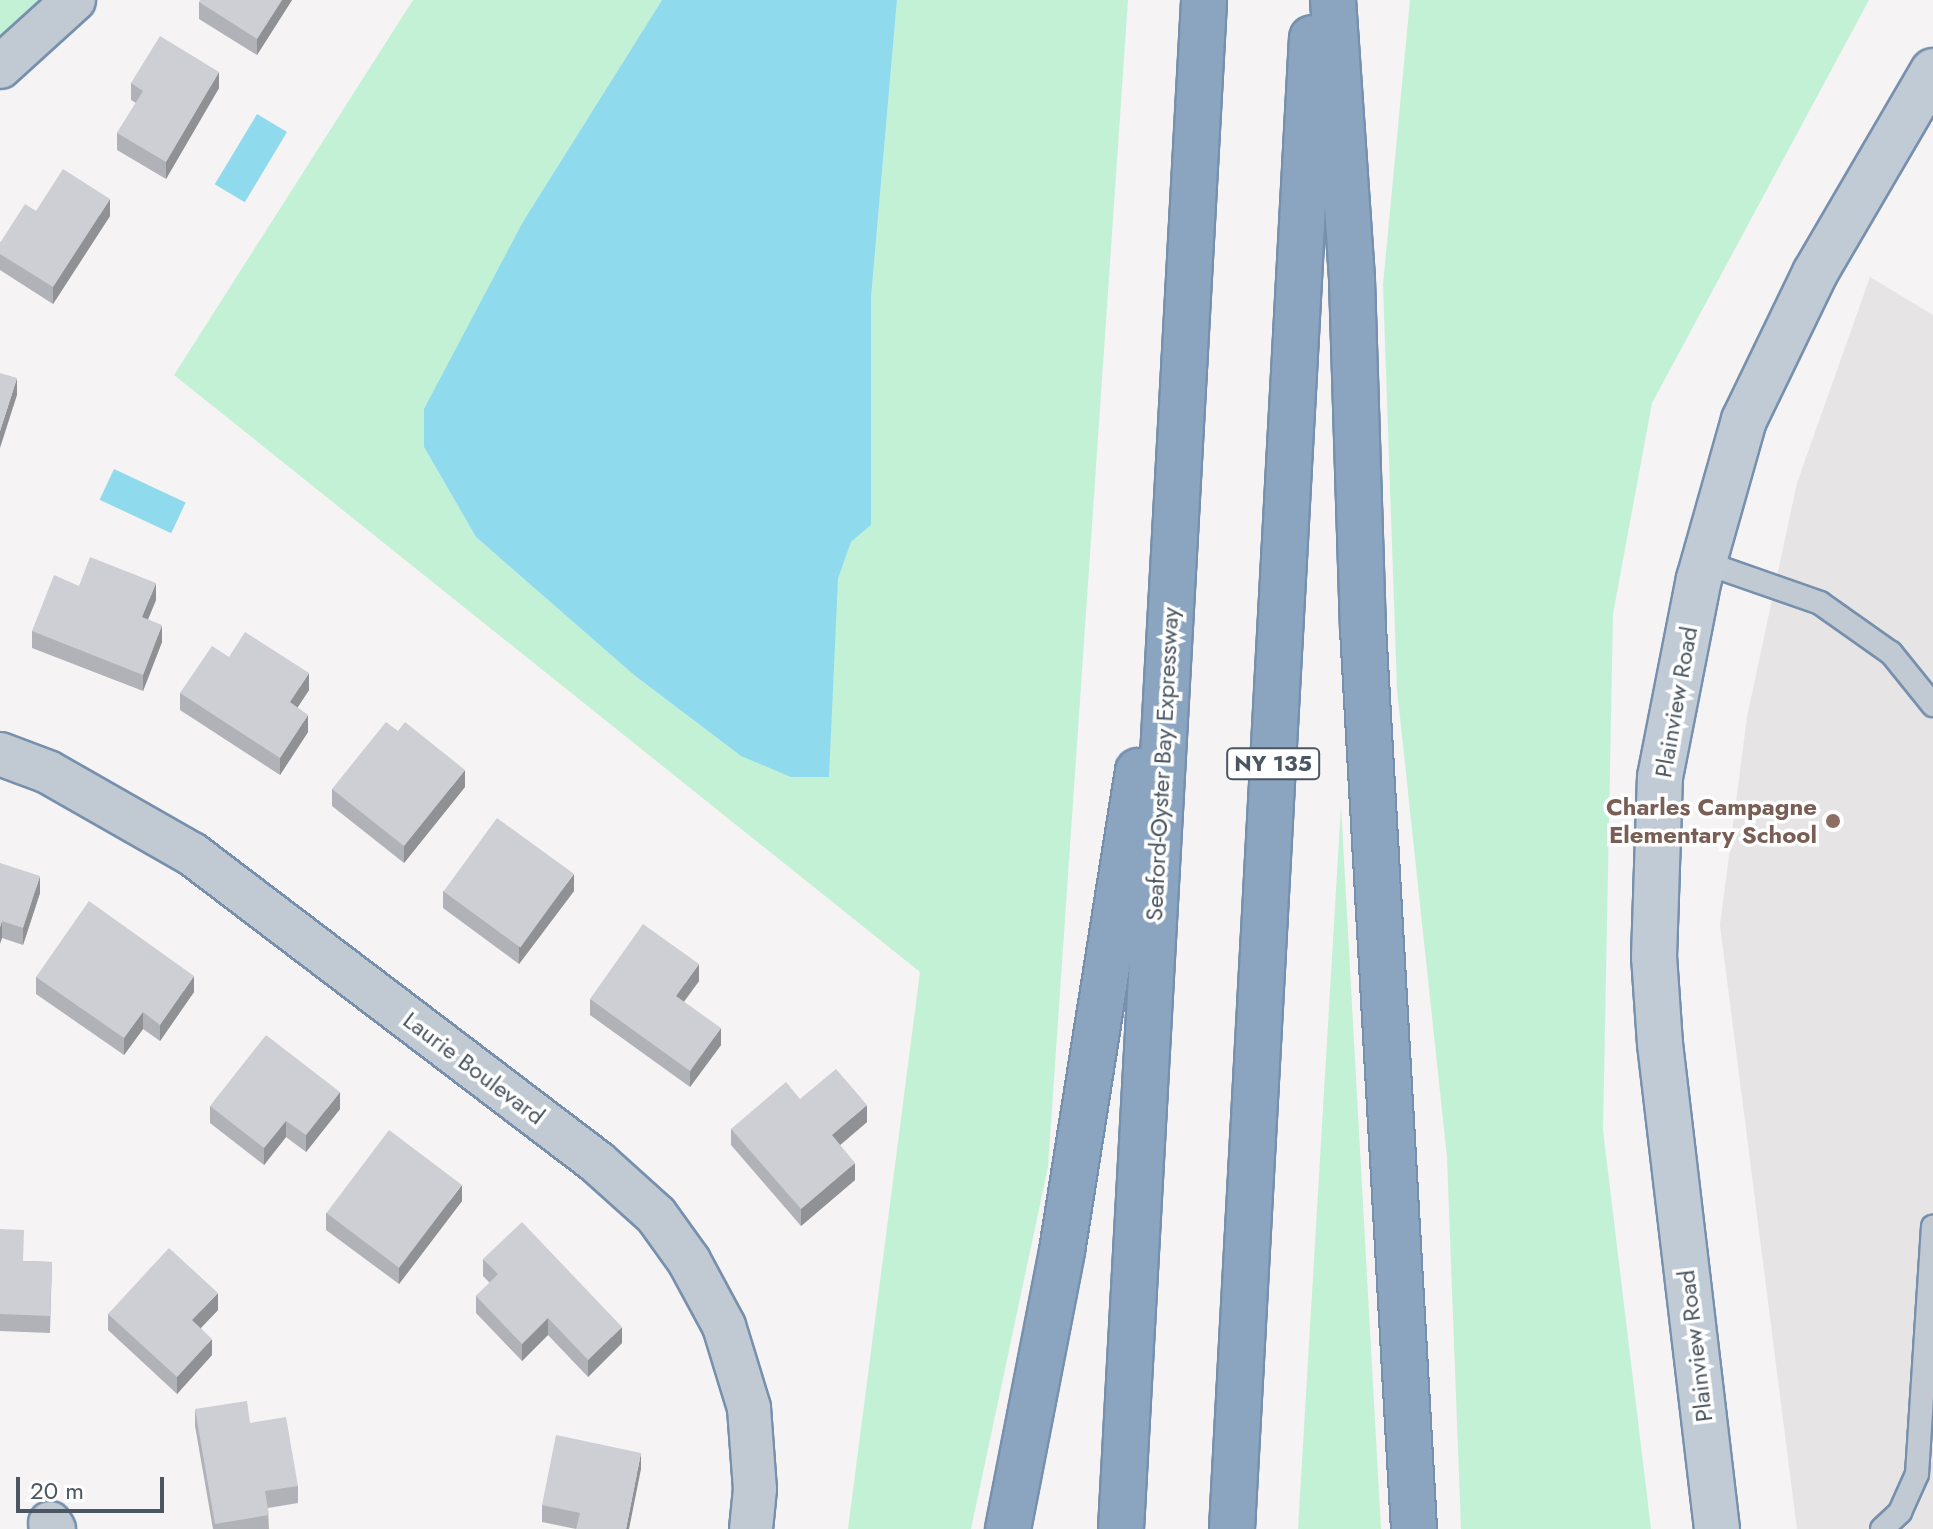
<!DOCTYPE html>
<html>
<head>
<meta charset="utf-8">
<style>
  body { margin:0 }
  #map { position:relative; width:1933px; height:1529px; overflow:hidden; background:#f5f3f3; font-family:Jost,sans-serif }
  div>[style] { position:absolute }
  .education>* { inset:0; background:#e6e4e5 }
  .green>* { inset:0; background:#c3f1d5 }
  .water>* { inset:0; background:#90daee; transform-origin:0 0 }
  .roads { filter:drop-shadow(2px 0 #7690ad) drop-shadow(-2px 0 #7690ad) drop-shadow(0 2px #7690ad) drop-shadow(0 -2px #7690ad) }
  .service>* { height:22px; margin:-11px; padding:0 11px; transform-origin:11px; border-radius:11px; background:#c1cad2 }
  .minor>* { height:42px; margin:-21px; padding:0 21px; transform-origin:21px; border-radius:21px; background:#c1cad2 }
  .secondary>* { height:44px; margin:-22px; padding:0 22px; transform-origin:22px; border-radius:22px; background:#c1cbd6 }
  .motorway>* { height:44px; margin:-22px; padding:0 22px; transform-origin:22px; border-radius:22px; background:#8ba5c1 }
  .wall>* { inset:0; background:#b0b2b7 }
  .shaded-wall>* { inset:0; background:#909195 }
  .building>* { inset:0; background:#cdcfd5; transform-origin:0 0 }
  .dots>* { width:22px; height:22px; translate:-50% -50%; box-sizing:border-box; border:4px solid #fff; border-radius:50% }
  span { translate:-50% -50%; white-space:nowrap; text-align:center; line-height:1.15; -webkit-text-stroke:7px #fff; paint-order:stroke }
  .shield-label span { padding:2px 6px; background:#fff; border:2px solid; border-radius:6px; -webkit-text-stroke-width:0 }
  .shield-label { font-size:22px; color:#4a5661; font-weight:700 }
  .street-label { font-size:24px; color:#4a5661 }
  .education-label { font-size:24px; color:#785e54; font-weight:700 }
  .right { translate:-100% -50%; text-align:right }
  .scale { position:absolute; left:16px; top:1477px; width:148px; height:36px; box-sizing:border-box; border:4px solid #4a5661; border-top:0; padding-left:10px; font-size:24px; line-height:28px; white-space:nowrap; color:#4a5661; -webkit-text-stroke:6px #fff; paint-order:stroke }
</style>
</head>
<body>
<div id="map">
  <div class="education">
    <i style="clip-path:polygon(1870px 277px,1933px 315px,1933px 1529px,1797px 1529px,1720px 925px,1747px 717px,1797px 483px)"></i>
  </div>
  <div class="green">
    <i style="clip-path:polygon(0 0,74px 0,0 67px)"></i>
    <i style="clip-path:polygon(413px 0,662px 0,524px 220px,424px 447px,476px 537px,634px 675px,741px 756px,830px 667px,838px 579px,851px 542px,871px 525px,871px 298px,897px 0,1128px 0,1048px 1167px,971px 1529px,848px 1529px,920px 972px,174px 375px)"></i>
    <i style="clip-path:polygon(1410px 0,1869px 0,1652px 403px,1613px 614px,1603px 1130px,1651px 1529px,1461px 1529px,1447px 1157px,1397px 689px,1383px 285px)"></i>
    <i style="clip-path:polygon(1341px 806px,1381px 1529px,1298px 1529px)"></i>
  </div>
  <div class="water">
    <i style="clip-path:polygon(662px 0,897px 0,871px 298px,871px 525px,851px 542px,838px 579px,829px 777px,791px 777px,741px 756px,634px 675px,476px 537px,424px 447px,424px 409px,524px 220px)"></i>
    <i style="left:257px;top:114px;width:35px;height:82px;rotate:31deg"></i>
    <i style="left:114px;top:469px;width:79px;height:34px;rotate:25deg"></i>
  </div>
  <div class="roads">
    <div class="service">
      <i style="left:1703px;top:562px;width:124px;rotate:19.3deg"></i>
      <i style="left:1820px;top:603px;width:87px;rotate:35.2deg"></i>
      <i style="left:1891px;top:653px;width:67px;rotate:51.1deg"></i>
      <i style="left:1882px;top:1529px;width:25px;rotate:-43deg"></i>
      <i style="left:1900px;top:1512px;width:42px;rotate:-65.9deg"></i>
      <i style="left:1917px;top:1474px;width:248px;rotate:-86.3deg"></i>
    </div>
    <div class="minor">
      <i style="left:0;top:67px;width:100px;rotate:-42.2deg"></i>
      <i style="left:0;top:754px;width:51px;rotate:20.6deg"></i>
      <i style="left:48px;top:772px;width:166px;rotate:29.7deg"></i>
      <i style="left:192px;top:854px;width:509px;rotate:37.25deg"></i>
      <i style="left:597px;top:1162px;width:79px;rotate:41.9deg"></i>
      <i style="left:656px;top:1215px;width:57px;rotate:54.3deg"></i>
      <i style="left:689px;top:1261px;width:74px;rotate:61.7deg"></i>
      <i style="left:724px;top:1326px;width:86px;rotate:73deg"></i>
      <i style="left:749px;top:1408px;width:81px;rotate:85.8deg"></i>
      <i style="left:755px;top:1489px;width:40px;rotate:95.7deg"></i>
      <i style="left:50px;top:1523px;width:7px;rotate:56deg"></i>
    </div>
    <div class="secondary">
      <i style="left:1717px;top:1529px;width:488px;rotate:-96.7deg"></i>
      <i style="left:1660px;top:1044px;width:87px;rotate:-93.9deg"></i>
      <i style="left:1654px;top:957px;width:180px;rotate:-88.1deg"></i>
      <i style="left:1660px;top:777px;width:202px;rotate:-78.9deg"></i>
      <i style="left:1699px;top:579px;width:165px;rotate:-74.2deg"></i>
      <i style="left:1744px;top:420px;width:163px;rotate:-64.2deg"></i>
      <i style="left:1815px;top:273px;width:234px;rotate:-59.7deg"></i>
    </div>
    <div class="motorway">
      <i style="left:1333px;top:0;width:281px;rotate:86.1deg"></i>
      <i style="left:1352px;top:280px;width:348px;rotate:88.2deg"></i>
      <i style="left:1363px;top:628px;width:902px;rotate:86.76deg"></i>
      <i style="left:1008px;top:1529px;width:283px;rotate:-79deg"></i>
      <i style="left:1062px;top:1251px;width:486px;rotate:-81deg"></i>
      <i style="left:1121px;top:1529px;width:1531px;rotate:-86.89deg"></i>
      <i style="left:1232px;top:1529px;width:1493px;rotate:-86.93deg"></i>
    </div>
  </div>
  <div class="wall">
    <i style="clip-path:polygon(292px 0,257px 55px,199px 19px,199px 2px)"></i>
    <i style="clip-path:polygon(131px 83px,219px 88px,166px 179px,117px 150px,117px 133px,136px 103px,131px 100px)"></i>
    <i style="clip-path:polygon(36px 211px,110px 216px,53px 304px,0 270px,0 243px)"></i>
    <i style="clip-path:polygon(79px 586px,156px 600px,148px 619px,162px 642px,143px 691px,32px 648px,32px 631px)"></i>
    <i style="clip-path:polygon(229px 657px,309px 690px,297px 708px,308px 732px,280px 775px,180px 710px,180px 693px)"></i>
    <i style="clip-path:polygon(465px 787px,404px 863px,332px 806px,332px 789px)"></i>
    <i style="clip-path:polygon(0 863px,40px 893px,23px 945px,2px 938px)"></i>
    <i style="clip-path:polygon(443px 891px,574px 891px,519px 964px,443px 908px)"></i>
    <i style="clip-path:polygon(36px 977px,194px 992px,160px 1041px,143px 1029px,124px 1055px,36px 994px)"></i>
    <i style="clip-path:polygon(699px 981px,684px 1002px,721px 1045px,690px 1087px,590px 1015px,590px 999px)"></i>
    <i style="clip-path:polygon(800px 1099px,867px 1122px,840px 1145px,855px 1180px,801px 1226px,731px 1145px,731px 1129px)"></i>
    <i style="clip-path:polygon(210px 1106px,340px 1109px,306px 1152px,286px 1137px,264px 1165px,210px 1123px)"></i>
    <i style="clip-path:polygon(462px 1201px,399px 1284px,326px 1230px,326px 1213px)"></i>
    <i style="clip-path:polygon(0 1229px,23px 1261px,52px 1262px,50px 1333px,0 1331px)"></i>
    <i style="clip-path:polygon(483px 1259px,622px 1343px,588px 1377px,548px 1335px,522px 1361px,476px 1313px,476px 1296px,490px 1283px,483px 1276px)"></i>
    <i style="clip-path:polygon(218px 1310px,201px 1328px,212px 1355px,177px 1394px,108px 1330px,108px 1314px)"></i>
    <i style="clip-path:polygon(195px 1409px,250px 1423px,298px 1486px,298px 1503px,268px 1508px,269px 1529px,213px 1529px,195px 1426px)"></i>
    <i style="clip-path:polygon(641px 1469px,576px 1529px,542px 1522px,542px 1505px)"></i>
  </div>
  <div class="shaded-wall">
    <i style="clip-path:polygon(282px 0,292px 0,257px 55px,257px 39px)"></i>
    <i style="clip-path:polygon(219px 72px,219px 88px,166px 179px,166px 162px)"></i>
    <i style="clip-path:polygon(110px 199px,110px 216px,53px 304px,53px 287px)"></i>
    <i style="clip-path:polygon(17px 378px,17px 395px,0 448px,0 431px)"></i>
    <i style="clip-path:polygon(156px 583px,156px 600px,142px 634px,142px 617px)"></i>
    <i style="clip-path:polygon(162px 625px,162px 642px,143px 691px,143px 675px)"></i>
    <i style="clip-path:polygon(309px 673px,309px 690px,290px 719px,290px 702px)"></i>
    <i style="clip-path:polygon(308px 715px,308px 732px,280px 775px,280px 758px)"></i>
    <i style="clip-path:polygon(465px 770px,465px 787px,404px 863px,404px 846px)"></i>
    <i style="clip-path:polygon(574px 874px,574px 891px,519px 964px,519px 947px)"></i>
    <i style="clip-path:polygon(40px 876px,40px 893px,23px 945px,23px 928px)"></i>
    <i style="clip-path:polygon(2px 921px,2px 938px,0 944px,0 927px)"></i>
    <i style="clip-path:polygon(699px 964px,699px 981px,676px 1012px,676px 996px)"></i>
    <i style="clip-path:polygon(194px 976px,194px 992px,160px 1041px,160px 1025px)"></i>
    <i style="clip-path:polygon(143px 1012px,143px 1029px,124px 1055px,124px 1038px)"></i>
    <i style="clip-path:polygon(721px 1028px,721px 1045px,690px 1087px,690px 1071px)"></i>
    <i style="clip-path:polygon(340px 1092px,340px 1109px,306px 1152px,306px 1135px)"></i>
    <i style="clip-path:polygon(867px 1105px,867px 1122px,832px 1152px,832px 1135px)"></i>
    <i style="clip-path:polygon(286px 1121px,286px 1137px,264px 1165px,264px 1148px)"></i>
    <i style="clip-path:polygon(855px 1163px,855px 1180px,801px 1226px,801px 1209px)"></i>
    <i style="clip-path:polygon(462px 1185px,462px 1201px,399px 1284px,399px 1267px)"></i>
    <i style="clip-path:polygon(218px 1293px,218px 1310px,192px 1337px,192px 1320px)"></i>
    <i style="clip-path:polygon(548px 1318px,548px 1335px,522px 1361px,522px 1344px)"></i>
    <i style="clip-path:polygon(622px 1327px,622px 1343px,588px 1377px,588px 1360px)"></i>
    <i style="clip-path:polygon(212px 1339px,212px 1355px,177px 1394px,177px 1377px)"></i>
    <i style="clip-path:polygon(641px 1453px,641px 1469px,629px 1529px,626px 1529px)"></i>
  </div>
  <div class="building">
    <i style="clip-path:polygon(200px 0,282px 0,257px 39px,199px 2px)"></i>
    <i style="clip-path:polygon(160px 36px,219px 72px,166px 162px,117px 133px,143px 91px,131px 83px)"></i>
    <i style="clip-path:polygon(63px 169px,110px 199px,53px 287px,0 254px,0 243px,25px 204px,36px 211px)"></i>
    <i style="clip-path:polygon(0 373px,17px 378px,0 431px)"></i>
    <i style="clip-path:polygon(90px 557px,156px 583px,142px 617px,162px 625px,143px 675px,32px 631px,54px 575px,79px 586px)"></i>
    <i style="clip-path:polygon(245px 632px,309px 673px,290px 702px,308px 715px,280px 758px,180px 693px,212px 646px,229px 657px)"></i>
    <i style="clip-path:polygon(386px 722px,398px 731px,405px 722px,465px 770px,404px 846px,332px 789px)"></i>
    <i style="left:497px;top:818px;width:95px;height:91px;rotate:36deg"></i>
    <i style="clip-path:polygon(0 863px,40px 876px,23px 928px,2px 921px,0 927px)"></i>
    <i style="clip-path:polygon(89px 901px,194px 976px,160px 1025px,143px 1012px,124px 1038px,36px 977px)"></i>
    <i style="clip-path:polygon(643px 924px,699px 964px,676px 996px,721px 1028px,690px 1071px,590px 999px)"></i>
    <i style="clip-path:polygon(266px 1035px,340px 1092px,306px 1135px,286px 1121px,264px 1148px,210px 1106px)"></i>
    <i style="clip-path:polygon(836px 1069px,867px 1105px,832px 1135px,855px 1163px,801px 1209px,731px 1129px,786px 1082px,800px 1099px)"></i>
    <i style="left:389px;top:1130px;width:91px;height:104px;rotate:37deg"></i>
    <i style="clip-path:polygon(522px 1222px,622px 1327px,588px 1360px,548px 1318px,522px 1344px,476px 1296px,498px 1274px,483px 1259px)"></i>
    <i style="clip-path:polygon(0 1229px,24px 1230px,23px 1261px,52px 1262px,50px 1316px,0 1314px)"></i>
    <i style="clip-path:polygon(169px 1248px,218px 1293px,192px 1320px,212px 1339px,177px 1377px,108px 1314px)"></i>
    <i style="clip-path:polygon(247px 1401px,250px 1423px,286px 1417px,298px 1486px,265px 1491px,269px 1515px,215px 1524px,195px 1409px)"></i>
    <i style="clip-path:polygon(556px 1435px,641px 1453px,626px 1529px,576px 1529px,580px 1513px,542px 1505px)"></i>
  </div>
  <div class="dots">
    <i style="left:1833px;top:821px;background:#8d6e63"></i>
  </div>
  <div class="shield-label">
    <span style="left:1273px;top:764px">NY 135</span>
  </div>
  <div class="street-label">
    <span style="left:1676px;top:702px;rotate:-80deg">Plainview Road</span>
    <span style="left:1162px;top:764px;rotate:-87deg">Seaford-Oyster Bay Expressway</span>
    <span style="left:474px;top:1068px;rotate:37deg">Laurie Boulevard</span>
    <span style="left:1695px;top:1346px;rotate:-97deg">Plainview Road</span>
  </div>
  <div class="education-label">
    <span class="right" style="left:1817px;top:821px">Charles Campagne<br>Elementary School</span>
  </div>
  <div class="scale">20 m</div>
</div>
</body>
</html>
